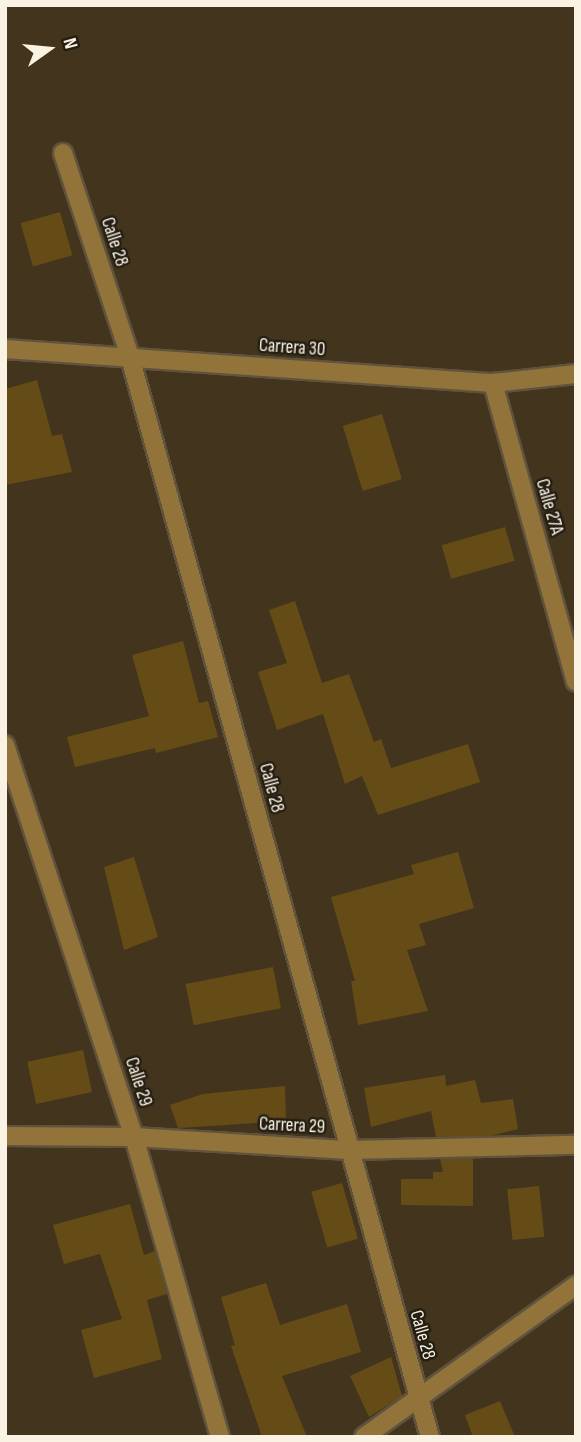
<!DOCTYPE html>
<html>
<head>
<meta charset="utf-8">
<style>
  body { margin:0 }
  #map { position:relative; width:581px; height:1442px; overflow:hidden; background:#43351d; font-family:"Sofia Sans Condensed",sans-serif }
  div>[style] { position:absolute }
  .building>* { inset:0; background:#654c16; transform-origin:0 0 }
  .roads { filter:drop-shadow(2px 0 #60533d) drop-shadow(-2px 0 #60533d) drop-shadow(0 2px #60533d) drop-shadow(0 -2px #60533d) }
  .minor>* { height:18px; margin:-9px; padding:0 9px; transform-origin:9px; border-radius:9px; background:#92743b }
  span { translate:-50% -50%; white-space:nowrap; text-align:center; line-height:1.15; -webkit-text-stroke:5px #241e13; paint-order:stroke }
  .street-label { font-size:19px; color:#faf2e3 }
  .frame { position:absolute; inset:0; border:7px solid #faf2e3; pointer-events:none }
  .north { position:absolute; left:14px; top:14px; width:70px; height:70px; -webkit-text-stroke:5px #241e13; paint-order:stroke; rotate:75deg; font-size:19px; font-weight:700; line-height:28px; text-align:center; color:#faf2e3 }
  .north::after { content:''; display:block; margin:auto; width:24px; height:32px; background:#faf2e3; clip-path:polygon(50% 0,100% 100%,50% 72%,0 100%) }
</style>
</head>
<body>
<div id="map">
  <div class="building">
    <i style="left:60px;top:212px;width:45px;height:41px;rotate:74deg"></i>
    <i style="clip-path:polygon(37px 380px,52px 436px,62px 434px,72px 472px,5px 485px,5px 389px)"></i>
    <i style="left:382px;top:414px;width:68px;height:41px;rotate:73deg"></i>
    <i style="left:505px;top:527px;width:35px;height:66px;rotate:74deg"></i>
    <i style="clip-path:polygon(295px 601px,322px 683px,349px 674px,374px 742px,381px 739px,391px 768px,468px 744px,480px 782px,378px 815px,362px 776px,345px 784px,323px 714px,277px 730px,258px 672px,287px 663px,269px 610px)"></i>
    <i style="clip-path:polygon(183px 641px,199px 703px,208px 701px,218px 737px,156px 753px,155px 748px,75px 767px,67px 737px,149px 716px,132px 655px)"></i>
    <i style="clip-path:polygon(458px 852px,474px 908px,419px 924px,426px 945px,407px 950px,428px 1011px,358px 1025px,351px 981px,355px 981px,331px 897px,414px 874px,411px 865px)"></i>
    <i style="clip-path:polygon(134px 857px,158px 937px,124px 950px,104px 867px)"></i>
    <i style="left:273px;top:967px;width:42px;height:89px;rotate:79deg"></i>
    <i style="left:83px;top:1050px;width:43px;height:57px;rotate:78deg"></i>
    <i style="clip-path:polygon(445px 1075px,446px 1086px,475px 1080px,481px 1103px,513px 1099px,518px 1129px,489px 1136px,436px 1137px,431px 1111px,371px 1127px,364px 1088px)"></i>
    <i style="clip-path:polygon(285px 1086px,286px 1121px,178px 1128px,170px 1105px,203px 1094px)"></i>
    <i style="clip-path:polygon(440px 1159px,473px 1159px,473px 1206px,401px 1205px,401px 1179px,433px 1179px,433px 1172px,443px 1172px)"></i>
    <i style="left:342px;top:1183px;width:58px;height:32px;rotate:74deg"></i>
    <i style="left:539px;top:1186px;width:51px;height:32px;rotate:84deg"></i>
    <i style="clip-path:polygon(130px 1204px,144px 1255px,155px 1251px,167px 1294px,147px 1300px,162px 1359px,94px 1378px,81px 1330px,122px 1319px,100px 1254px,64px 1264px,53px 1225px)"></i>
    <i style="clip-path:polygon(266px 1283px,280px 1325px,347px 1304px,361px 1352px,282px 1376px,307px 1437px,262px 1437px,231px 1346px,235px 1345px,221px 1297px)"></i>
    <i style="clip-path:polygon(391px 1357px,402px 1396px,369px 1417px,350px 1376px)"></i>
    <i style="clip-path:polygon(500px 1401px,515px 1437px,473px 1437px,465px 1415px)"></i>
  </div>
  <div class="roads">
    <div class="minor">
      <i style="left:63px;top:153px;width:215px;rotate:71.8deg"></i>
      <i style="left:130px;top:357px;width:1121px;rotate:74.48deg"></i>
      <i style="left:5px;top:349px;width:489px;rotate:4deg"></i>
      <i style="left:493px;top:383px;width:83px;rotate:-6.2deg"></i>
      <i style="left:493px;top:383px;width:310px;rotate:74.5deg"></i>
      <i style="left:5px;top:745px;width:413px;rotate:71.8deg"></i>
      <i style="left:134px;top:1137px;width:312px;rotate:74deg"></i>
      <i style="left:5px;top:1136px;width:129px;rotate:0.4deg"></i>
      <i style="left:134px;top:1137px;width:215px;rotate:3.5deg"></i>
      <i style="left:349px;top:1150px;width:227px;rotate:-1.3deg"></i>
      <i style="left:364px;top:1437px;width:261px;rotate:-35.6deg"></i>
    </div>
  </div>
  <div class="street-label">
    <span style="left:114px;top:242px;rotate:72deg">Calle 28</span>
    <span style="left:292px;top:348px;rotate:4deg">Carrera 30</span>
    <span style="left:549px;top:507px;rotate:74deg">Calle 27A</span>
    <span style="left:271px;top:788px;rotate:75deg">Calle 28</span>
    <span style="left:138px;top:1082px;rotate:72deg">Calle 29</span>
    <span style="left:292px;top:1126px;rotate:3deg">Carrera 29</span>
    <span style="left:422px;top:1335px;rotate:74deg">Calle 28</span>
  </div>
  <div class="frame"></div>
  <div class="north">N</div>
</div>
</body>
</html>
